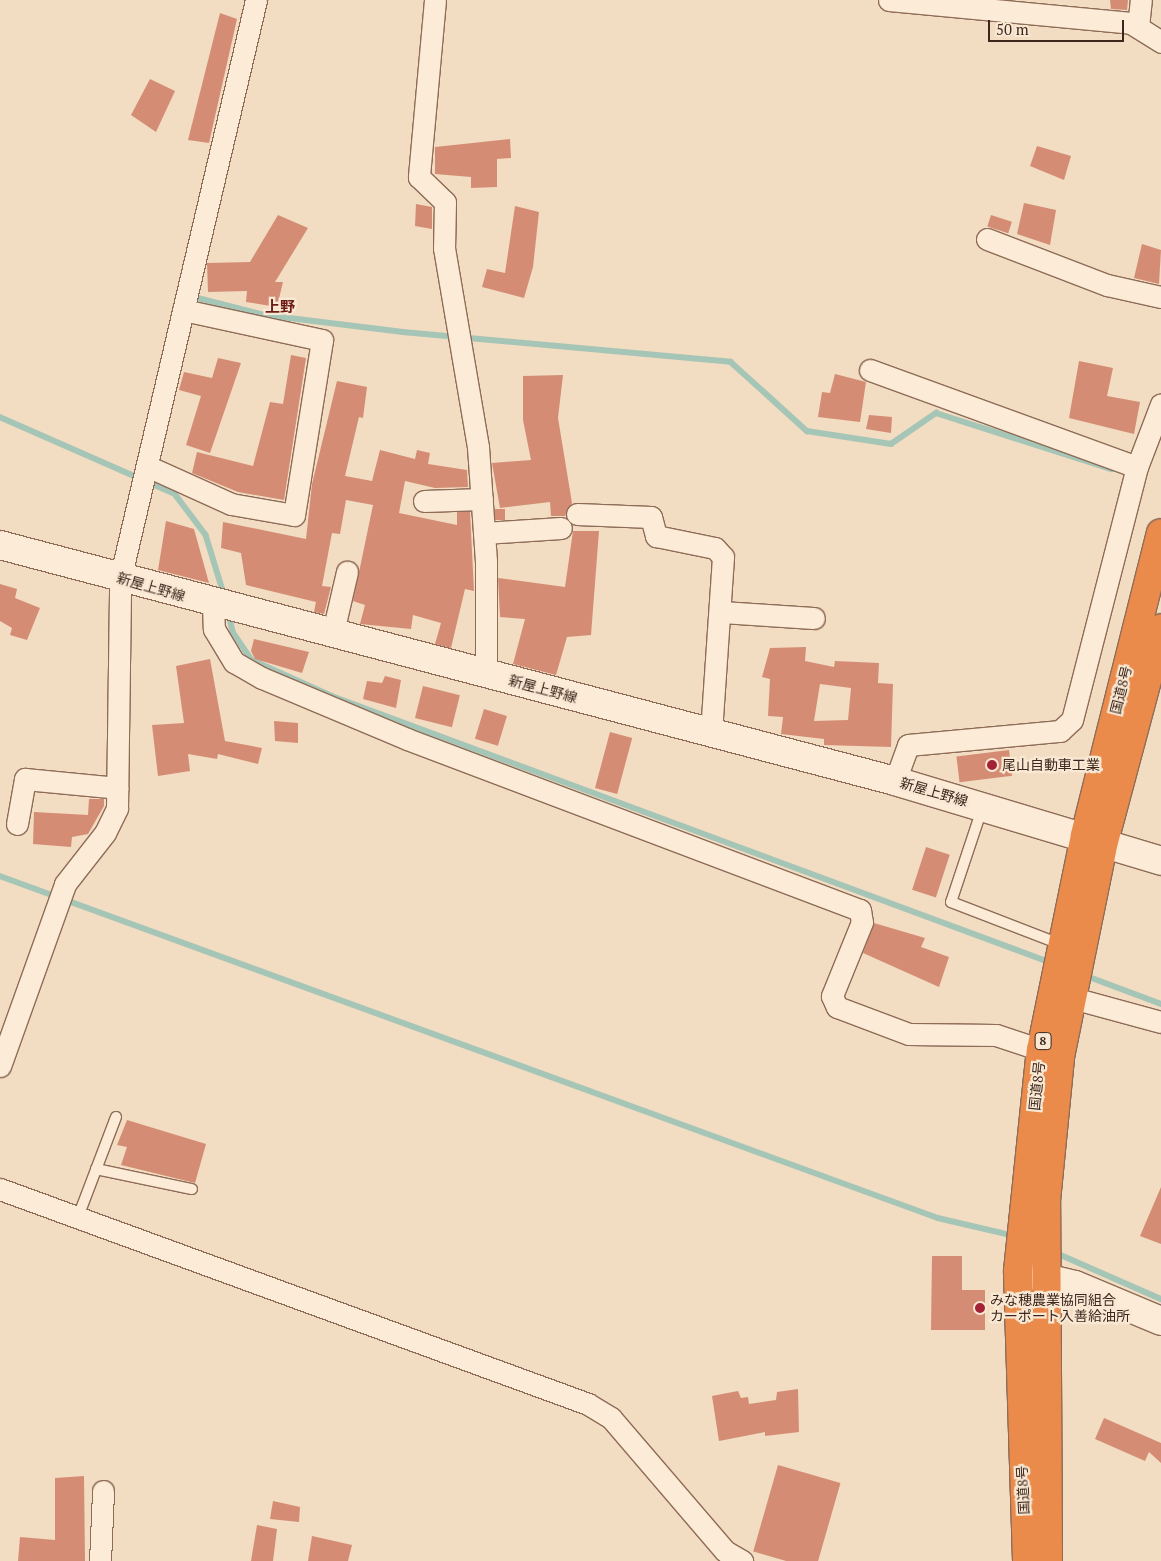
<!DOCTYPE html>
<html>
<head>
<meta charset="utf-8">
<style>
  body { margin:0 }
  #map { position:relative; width:1161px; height:1561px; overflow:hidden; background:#f2dcc2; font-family:"PT Serif","Noto Sans JP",serif }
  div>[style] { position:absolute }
  .stream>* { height:5.5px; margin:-2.75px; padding:0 2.75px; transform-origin:2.75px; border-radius:2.75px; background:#a5c5b6 }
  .building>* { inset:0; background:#d48d74; transform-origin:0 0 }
  .roads { filter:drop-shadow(1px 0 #8e6c57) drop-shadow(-1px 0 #8e6c57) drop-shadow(0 1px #8e6c57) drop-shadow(0 -1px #8e6c57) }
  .lane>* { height:10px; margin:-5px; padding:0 5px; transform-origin:5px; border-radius:5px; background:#fcebd7 }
  .street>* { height:21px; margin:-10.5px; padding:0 10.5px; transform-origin:10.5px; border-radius:10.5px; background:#fcebd7 }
  .secondary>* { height:28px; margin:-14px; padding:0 14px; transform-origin:14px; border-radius:14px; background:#fcebd7 }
  .highway>* { height:28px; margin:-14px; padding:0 14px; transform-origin:14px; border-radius:14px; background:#ea8b4b }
  .dots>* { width:14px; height:14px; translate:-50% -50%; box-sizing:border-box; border:2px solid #f9e8d3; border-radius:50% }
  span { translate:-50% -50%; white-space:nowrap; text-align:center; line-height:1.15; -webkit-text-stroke:4.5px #f9e8d3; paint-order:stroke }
  .shield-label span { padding:1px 4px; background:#f9e8d3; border:1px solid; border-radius:4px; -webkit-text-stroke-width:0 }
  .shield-label { font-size:12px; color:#3d271d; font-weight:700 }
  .street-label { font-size:14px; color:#3d271d }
  .poi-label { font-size:14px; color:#3d271d }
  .left { translate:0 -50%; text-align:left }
  .neighbourhood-label { font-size:15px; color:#6e1c18; font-weight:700 }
  .scale { position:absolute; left:988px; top:20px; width:136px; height:22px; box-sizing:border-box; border:2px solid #3d271d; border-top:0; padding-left:6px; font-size:15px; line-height:18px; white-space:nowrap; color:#3d271d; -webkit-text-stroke:4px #f9e8d3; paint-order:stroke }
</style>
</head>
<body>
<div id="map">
  <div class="stream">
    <i style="left:198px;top:298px;width:69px;rotate:14.2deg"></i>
    <i style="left:265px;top:315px;width:139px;rotate:7deg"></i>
    <i style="left:403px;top:332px;width:329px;rotate:5.2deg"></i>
    <i style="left:731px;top:362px;width:103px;rotate:42.2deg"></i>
    <i style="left:807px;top:431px;width:85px;rotate:8.8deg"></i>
    <i style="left:891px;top:444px;width:55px;rotate:-34.6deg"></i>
    <i style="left:936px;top:413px;width:184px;rotate:17.7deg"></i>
    <i style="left:0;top:417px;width:191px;rotate:23.7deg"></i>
    <i style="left:175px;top:494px;width:51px;rotate:52.9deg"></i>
    <i style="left:206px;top:535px;width:65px;rotate:73deg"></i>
    <i style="left:229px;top:614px;width:18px;rotate:77deg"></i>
    <i style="left:233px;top:632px;width:34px;rotate:56deg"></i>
    <i style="left:252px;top:660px;width:88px;rotate:24.2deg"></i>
    <i style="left:332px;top:696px;width:768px;rotate:20.35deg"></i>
    <i style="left:0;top:876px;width:998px;rotate:20.03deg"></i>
    <i style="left:938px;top:1218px;width:79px;rotate:13.2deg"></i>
    <i style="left:1084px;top:975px;width:82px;rotate:20.6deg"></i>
    <i style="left:1054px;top:1252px;width:117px;rotate:23.7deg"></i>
  </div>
  <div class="building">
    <i style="clip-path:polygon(1110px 0,1128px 0,1127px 10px,1111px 9px)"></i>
    <i style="clip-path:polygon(220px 13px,237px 19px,209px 143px,188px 140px)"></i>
    <i style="clip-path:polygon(150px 79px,175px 91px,156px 132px,131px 115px)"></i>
    <i style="clip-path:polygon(510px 139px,511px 158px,497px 159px,497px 187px,471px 188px,471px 177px,435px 174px,435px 147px)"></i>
    <i style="clip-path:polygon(1037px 146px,1071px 156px,1064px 180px,1030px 166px)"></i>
    <i style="clip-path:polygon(1024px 203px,1056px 210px,1050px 245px,1017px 234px)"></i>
    <i style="clip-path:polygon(416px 204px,432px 207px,432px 229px,415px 226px)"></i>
    <i style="clip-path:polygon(515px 206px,539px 212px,533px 267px,524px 298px,482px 287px,487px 269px,505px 273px)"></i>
    <i style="clip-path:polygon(278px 215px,308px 228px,275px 282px,283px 282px,277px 307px,246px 302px,247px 291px,208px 292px,207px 263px,250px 262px)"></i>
    <i style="left:991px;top:215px;width:22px;height:12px;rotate:18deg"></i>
    <i style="clip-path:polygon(1142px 244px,1161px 250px,1159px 284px,1134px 278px)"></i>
    <i style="clip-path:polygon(291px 355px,306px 358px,284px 500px,238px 492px,192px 473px,197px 452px,253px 466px,270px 402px,283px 404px)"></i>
    <i style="clip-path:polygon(218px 358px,241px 363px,210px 453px,186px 445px,201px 396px,179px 390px,184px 372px,212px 378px)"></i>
    <i style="clip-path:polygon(1079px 361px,1113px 368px,1107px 396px,1140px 402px,1134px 434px,1069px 418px)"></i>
    <i style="clip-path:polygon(835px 374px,866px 382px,860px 422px,818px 417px,822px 392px,830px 393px)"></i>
    <i style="clip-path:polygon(563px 375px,558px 418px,572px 503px,565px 516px,551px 516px,550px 502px,500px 508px,492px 463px,531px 460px,523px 420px,523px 376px)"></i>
    <i style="clip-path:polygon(337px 381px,367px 387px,363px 418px,359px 417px,345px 476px,372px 481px,380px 450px,415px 459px,417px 450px,430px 453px,428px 464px,467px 470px,468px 487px,435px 488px,405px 481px,399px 513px,457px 525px,457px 512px,470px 512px,474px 591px,465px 589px,451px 648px,435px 644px,441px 623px,413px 615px,411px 629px,360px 624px,365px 605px,353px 601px,373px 505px,346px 500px,340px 534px,332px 533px,322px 586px,331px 587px,324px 614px,314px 612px,316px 602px,246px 585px,241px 553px,221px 548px,223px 522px,306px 539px,312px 484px)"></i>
    <i style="clip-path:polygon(869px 415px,892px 417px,891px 433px,866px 429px)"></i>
    <i style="left:495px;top:509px;width:10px;height:11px"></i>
    <i style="clip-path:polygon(166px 521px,194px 529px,209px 583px,158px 570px)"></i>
    <i style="clip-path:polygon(573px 531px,599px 531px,591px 635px,567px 637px,556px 675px,513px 664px,525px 619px,500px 617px,498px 578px,565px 587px)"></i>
    <i style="clip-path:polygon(0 584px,17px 589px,15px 598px,40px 608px,27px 640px,10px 635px,12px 628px,0 621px)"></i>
    <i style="clip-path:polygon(254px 639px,309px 652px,302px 673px,255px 659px,251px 651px)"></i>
    <i style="clip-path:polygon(evenodd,806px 647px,805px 661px,834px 667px,835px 661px,879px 663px,878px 683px,893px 684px,891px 747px,824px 745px,824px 739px,781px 734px,783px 717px,768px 716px,770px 679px,762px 677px,770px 648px,806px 647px,820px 684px,851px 688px,848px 720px,814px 721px,820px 684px)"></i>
    <i style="clip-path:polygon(210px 659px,225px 741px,262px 748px,258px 764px,218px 754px,217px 759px,188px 754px,190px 771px,158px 776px,152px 725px,184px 723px,176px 666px)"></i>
    <i style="clip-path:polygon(385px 676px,401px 680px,396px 708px,363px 699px,367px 681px,382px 683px)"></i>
    <i style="left:423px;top:686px;width:38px;height:33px;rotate:14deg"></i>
    <i style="left:484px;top:709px;width:24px;height:31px;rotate:17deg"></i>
    <i style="clip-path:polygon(274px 721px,298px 723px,298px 743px,275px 741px)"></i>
    <i style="left:610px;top:732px;width:23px;height:58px;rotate:15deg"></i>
    <i style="left:1009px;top:750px;width:26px;height:53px;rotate:83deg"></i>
    <i style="clip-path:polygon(89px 799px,104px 799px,104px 806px,88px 834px,72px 837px,71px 847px,33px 844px,34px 812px,88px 815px)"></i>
    <i style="left:926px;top:847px;width:25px;height:45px;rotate:18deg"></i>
    <i style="clip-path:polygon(874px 923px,925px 938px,921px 947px,949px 957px,939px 987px,863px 953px)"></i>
    <i style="clip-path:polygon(127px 1120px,206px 1144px,195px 1183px,121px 1165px,127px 1147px,117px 1145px)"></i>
    <i style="clip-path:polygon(1161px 1187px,1161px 1244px,1140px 1236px)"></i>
    <i style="clip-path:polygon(932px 1256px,962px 1256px,962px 1290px,985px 1290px,985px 1330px,931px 1330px)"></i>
    <i style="clip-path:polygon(798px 1389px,799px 1432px,765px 1436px,765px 1432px,719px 1441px,712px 1396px,738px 1391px,741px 1398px,748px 1397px,749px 1404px,776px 1400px,777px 1392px)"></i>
    <i style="clip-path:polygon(1104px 1418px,1161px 1443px,1161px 1463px,1149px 1452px,1145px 1461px,1095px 1439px)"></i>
    <i style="left:778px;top:1465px;width:65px;height:90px;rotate:16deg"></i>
    <i style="clip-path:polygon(84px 1476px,85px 1561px,18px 1561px,20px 1537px,55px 1540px,55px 1478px)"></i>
    <i style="clip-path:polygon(273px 1501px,300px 1507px,299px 1522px,270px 1519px)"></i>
    <i style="clip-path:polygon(257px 1525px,277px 1529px,273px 1561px,251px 1561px)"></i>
    <i style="clip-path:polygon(312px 1536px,352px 1545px,348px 1561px,308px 1561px)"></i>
  </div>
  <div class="roads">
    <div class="lane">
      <i style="left:982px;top:809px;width:98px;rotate:108.4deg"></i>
      <i style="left:951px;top:902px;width:117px;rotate:21.1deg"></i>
      <i style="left:96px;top:1169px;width:98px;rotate:11.8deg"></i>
      <i style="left:78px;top:1217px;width:107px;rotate:-69.2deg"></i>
    </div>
    <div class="street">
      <i style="left:435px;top:0;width:178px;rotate:95.2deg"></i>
      <i style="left:419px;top:177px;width:36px;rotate:44deg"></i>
      <i style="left:445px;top:202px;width:46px;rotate:91.2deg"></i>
      <i style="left:444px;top:248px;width:202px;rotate:80.3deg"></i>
      <i style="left:478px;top:447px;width:114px;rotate:86deg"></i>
      <i style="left:486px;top:561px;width:112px;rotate:90deg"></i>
      <i style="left:889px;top:0;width:243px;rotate:5.4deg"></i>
      <i style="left:1131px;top:23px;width:36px;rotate:32deg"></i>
      <i style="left:1138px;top:27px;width:27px;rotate:-84deg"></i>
      <i style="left:987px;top:239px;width:129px;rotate:21deg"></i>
      <i style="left:1107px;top:285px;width:55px;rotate:12.5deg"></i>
      <i style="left:870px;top:370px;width:284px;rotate:20deg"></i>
      <i style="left:147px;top:466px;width:92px;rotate:24.3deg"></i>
      <i style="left:231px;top:504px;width:64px;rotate:9.9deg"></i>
      <i style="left:294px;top:515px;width:177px;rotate:-80.9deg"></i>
      <i style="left:322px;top:340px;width:142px;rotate:-167.8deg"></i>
      <i style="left:424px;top:501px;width:58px;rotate:-2deg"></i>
      <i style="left:577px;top:514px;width:74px;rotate:2.3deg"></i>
      <i style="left:651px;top:517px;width:20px;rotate:75deg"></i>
      <i style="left:656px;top:536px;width:60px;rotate:11.5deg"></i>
      <i style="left:715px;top:548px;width:12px;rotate:48deg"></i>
      <i style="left:723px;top:557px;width:178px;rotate:93.9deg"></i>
      <i style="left:484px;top:533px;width:77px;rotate:-3.7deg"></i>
      <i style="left:213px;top:605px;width:24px;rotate:88deg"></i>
      <i style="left:214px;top:629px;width:39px;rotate:59deg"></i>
      <i style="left:234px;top:662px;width:32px;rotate:30deg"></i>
      <i style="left:262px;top:678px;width:157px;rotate:22.8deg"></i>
      <i style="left:407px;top:739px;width:484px;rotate:20.7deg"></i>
      <i style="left:860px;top:910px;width:12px;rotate:81deg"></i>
      <i style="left:862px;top:922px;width:80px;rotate:112.1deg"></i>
      <i style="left:832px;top:996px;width:12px;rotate:66deg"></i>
      <i style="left:837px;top:1007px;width:77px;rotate:20.6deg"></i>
      <i style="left:909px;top:1034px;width:87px;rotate:0.7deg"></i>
      <i style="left:996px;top:1035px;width:47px;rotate:18.4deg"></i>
      <i style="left:721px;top:612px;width:93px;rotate:3.7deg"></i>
      <i style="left:333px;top:632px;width:62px;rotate:-76.9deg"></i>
      <i style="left:895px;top:781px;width:38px;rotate:-70deg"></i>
      <i style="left:908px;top:745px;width:153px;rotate:-5.3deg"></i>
      <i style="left:1060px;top:731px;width:16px;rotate:-43deg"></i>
      <i style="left:1072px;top:720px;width:261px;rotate:-75.6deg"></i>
      <i style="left:1137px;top:467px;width:67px;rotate:-69.1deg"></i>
      <i style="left:17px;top:824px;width:46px;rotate:-79.9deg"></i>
      <i style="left:25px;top:779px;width:93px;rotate:5.5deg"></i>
      <i style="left:1058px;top:994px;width:107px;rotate:15.2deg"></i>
      <i style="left:0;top:1066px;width:193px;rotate:-70.3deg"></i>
      <i style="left:65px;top:884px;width:65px;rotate:-51.9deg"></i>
      <i style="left:105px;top:833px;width:28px;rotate:-64deg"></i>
      <i style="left:117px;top:808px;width:229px;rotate:-89.2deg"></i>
      <i style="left:120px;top:579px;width:595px;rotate:-76.78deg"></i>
      <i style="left:0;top:1189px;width:626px;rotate:20.08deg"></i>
      <i style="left:588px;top:1404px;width:27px;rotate:31deg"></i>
      <i style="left:611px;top:1418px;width:175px;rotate:49.4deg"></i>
      <i style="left:725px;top:1551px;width:20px;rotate:30deg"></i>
      <i style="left:100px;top:1561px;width:70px;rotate:-87.5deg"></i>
    </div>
    <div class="secondary">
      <i style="left:0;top:545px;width:926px;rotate:14.77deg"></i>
      <i style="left:895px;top:781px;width:278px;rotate:16.7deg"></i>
      <i style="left:1024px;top:1273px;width:52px;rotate:13.2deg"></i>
      <i style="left:1075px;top:1285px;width:93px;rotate:22.7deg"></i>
    </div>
    <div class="highway">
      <i style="left:1027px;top:1561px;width:290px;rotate:-91.8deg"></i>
      <i style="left:1018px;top:1271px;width:222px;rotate:-84.1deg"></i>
      <i style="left:1041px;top:1050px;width:219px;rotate:-78.4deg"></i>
      <i style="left:1085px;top:835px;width:311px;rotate:-75.9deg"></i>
      <i style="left:1048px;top:1561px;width:360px;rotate:-90.3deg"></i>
      <i style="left:1046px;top:1201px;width:145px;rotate:-84.4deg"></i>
      <i style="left:1060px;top:1057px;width:220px;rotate:-78.5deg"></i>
      <i style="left:1104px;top:841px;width:220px;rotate:-75deg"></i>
    </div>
  </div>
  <div class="dots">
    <i style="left:992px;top:765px;background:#a42136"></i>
    <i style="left:980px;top:1308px;background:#a42136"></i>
  </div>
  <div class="shield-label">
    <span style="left:1043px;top:1041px">8</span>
  </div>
  <div class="street-label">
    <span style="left:151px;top:587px;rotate:16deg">新屋上野線</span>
    <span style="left:543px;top:689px;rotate:15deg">新屋上野線</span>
    <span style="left:1121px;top:690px;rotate:-76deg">国道8号</span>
    <span style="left:934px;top:792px;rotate:16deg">新屋上野線</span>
    <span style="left:1037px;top:1086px;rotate:-84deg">国道8号</span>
    <span style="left:1023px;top:1490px;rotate:-93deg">国道8号</span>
  </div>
  <div class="poi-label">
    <span class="left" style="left:1002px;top:765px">尾山自動車工業</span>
    <span class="left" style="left:990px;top:1308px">みな穂農業協同組合<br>カーポート入善給油所</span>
  </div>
  <div class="neighbourhood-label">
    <span style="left:280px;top:307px">上野</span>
  </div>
  <div class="scale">50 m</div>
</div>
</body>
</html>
